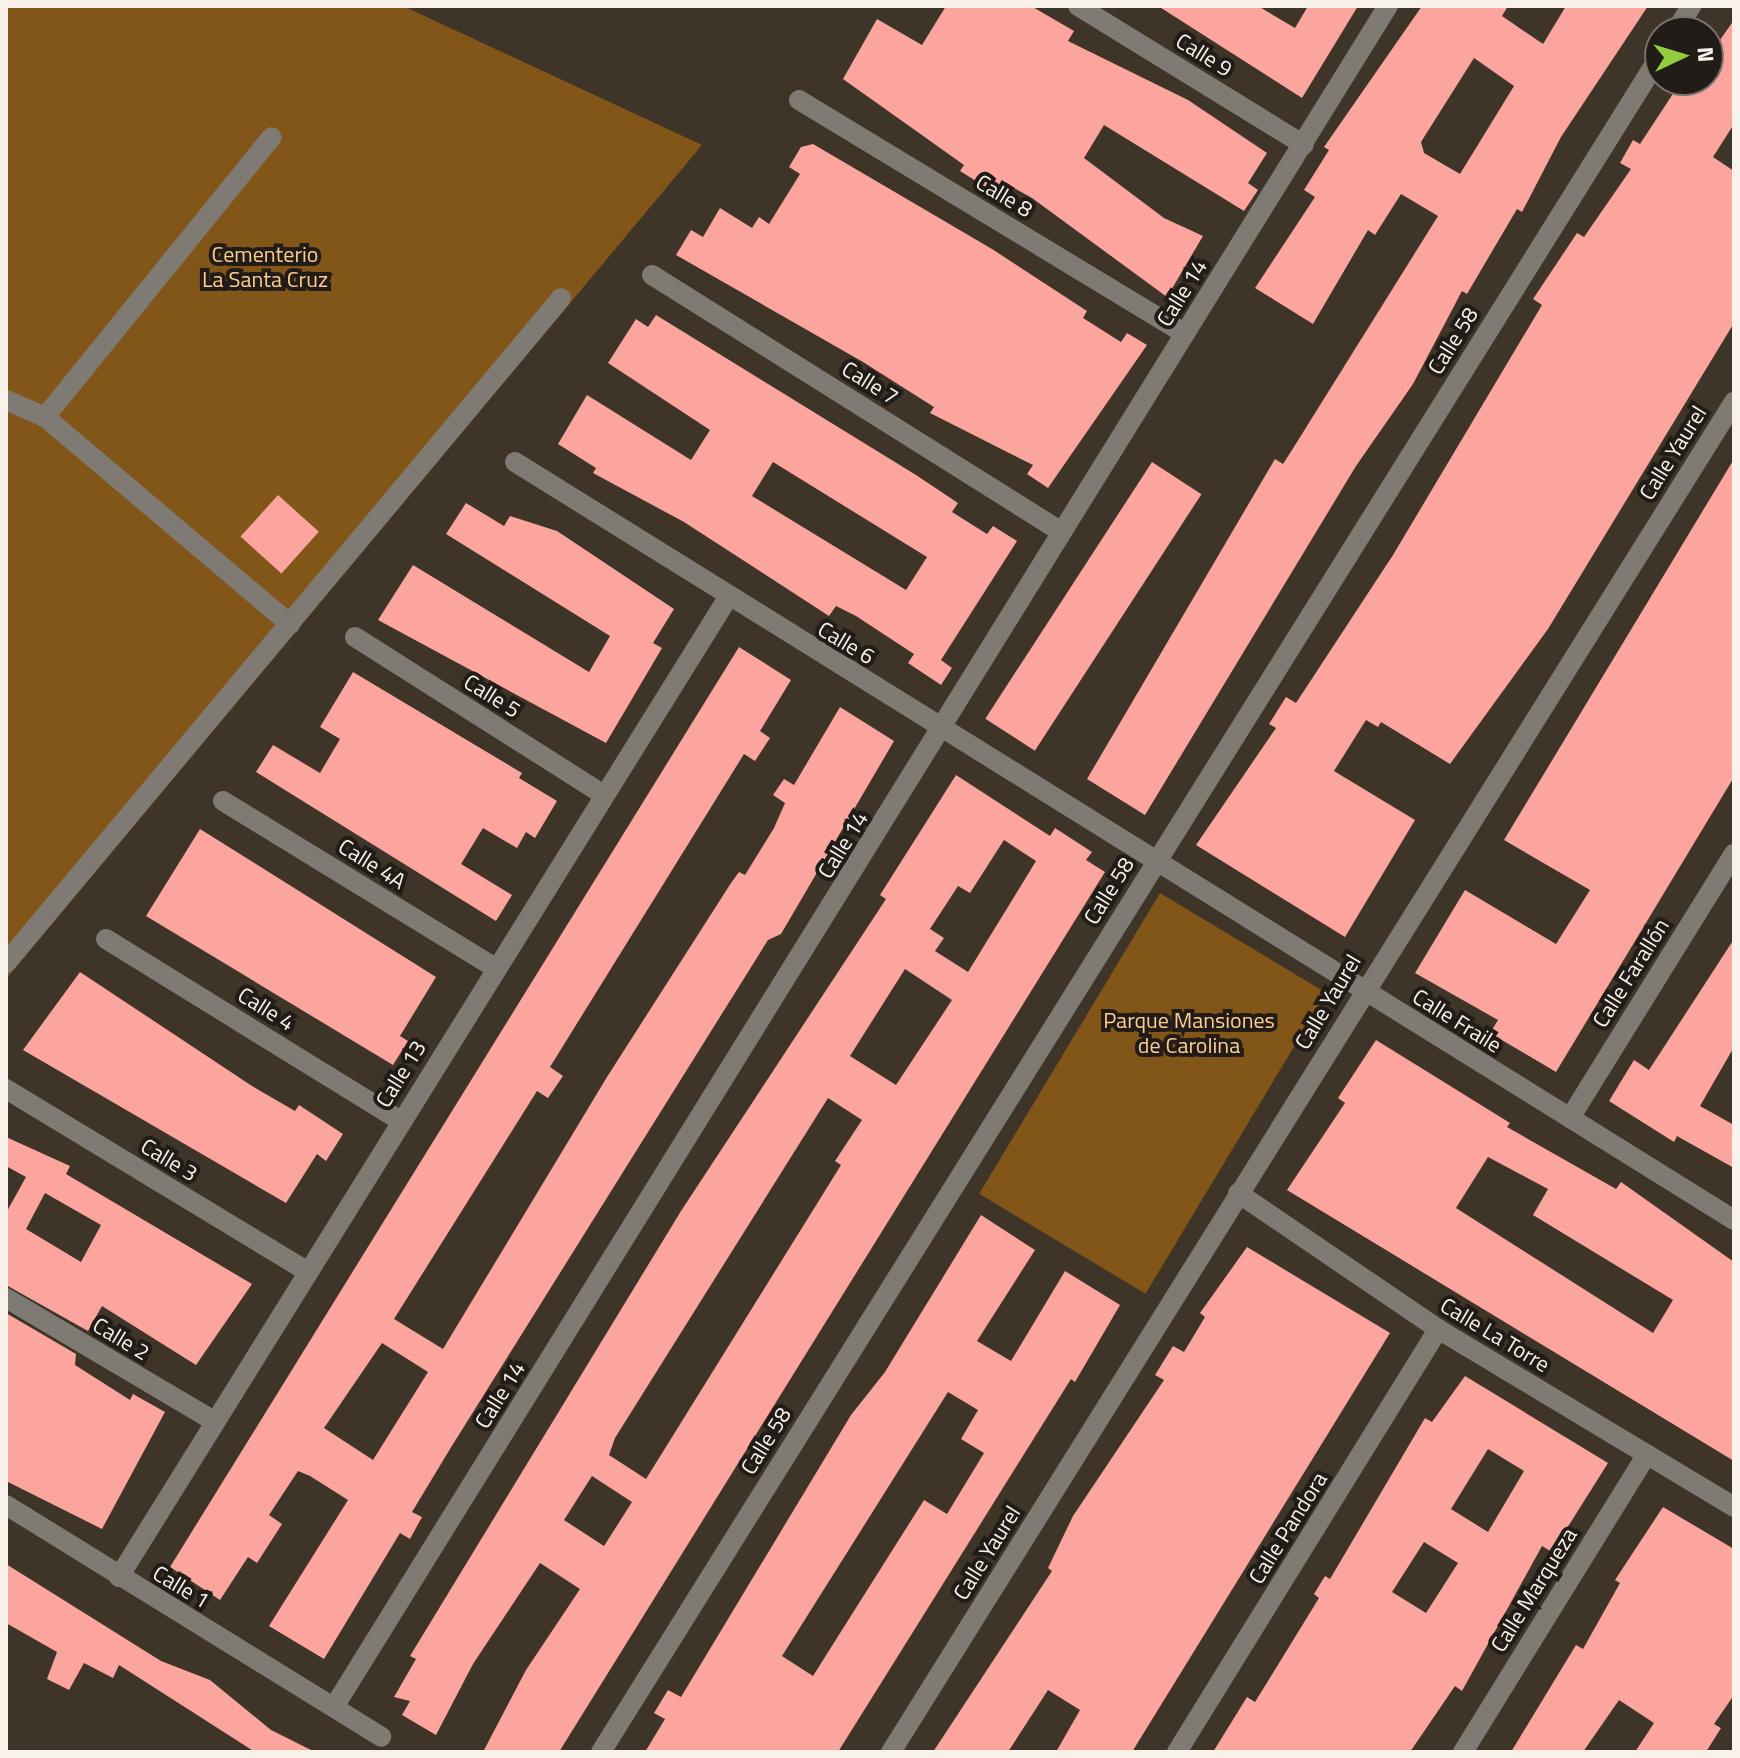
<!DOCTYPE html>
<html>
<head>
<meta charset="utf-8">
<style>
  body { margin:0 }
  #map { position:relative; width:1740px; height:1758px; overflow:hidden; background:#3e3427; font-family:"Titillium Web",sans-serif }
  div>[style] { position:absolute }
  .green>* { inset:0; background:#815618; transform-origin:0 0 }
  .building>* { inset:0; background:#fba59e; transform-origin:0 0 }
  .minor>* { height:20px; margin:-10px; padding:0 10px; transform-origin:10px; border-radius:10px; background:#7f7b74 }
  span { translate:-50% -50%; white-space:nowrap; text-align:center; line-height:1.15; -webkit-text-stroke:8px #211c17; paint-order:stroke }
  .street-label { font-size:22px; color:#f9f2ea }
  .park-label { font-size:22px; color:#ffcd90 }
  .frame { position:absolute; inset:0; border:8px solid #f9f2ea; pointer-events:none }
  .north { position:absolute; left:1644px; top:16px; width:80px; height:80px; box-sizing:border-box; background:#211c17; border:2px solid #77726b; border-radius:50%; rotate:86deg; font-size:22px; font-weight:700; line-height:32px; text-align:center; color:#f9f2ea }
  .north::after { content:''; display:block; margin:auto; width:28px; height:36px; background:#93cc3d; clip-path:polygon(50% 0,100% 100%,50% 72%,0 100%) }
</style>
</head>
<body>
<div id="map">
  <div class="green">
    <i style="clip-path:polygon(6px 6px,403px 6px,702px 145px,6px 979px)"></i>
    <i style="left:1160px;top:893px;width:194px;height:351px;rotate:31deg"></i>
  </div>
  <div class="building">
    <i style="clip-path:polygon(946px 6px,1031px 6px,1074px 31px,1068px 41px,1188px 100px,1267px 153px,1248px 183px,1258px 190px,1244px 211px,1104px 125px,1084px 158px,1164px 218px,1203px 236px,1167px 297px,1032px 198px,1007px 184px,1000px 196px,960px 171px,964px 165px,843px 79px,877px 19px,922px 45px)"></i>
    <i style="clip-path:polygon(1158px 6px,1258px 6px,1295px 28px,1308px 6px,1358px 6px,1302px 98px)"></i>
    <i style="clip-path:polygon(evenodd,1422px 6px,1508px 6px,1502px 16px,1543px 44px,1566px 6px,1648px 6px,1561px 137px,1522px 212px,1517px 209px,1467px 294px,1462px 291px,1413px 384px,1356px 466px,1145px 815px,1087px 779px,1275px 459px,1283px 464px,1292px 450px,1438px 216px,1401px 194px,1375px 235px,1368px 230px,1313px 324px,1255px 288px,1315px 197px,1304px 190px,1329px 150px,1324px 147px,1422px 6px,1474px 58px,1514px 86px,1460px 174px,1424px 153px,1421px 142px,1474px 58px)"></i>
    <i style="clip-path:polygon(1734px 20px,1734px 124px,1713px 157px,1734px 171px,1734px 323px,1548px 629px,1450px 764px,1381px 722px,1378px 727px,1366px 720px,1334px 771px,1415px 820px,1345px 937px,1196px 845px,1276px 728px,1269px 724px,1286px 697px,1296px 703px,1393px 555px,1542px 305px,1533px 299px,1577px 233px,1584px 237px,1631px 169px,1620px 163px,1633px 140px,1640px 144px,1682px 80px,1708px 80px,1708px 57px)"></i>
    <i style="clip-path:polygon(813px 144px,992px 249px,1087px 311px,1083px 318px,1121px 342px,1127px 333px,1147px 345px,1048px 488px,1027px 474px,1033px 465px,930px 413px,934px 407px,863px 362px,676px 255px,691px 230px,703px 237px,720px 208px,752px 228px,759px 217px,769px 224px,800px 174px,789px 167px,801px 147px)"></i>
    <i style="clip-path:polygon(evenodd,656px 315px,916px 475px,958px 503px,952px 512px,987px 534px,993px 526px,1017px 541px,941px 660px,952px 668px,941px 685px,908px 663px,914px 654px,856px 616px,836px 606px,829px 616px,684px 522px,593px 473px,596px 468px,558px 444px,587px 395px,691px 460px,710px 430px,608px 363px,636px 319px,648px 327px,656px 315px,773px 462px,927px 557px,906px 590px,752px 496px,773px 462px)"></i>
    <i style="clip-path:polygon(1734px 459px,1734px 777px,1556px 1072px,1490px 1033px,1498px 1020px,1415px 973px,1465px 890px,1556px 944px,1590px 890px,1504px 840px)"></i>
    <i style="left:1152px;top:462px;width:59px;height:306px;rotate:33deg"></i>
    <i style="left:278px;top:495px;width:55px;height:56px;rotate:42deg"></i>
    <i style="clip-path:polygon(466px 503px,504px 526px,510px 516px,557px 531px,674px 609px,653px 643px,662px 648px,606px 743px,378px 620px,413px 565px,589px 672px,610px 636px,446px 534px)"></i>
    <i style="clip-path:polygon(evenodd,739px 647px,791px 680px,760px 731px,770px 738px,755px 761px,744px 754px,550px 1067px,563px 1076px,548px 1098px,537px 1091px,394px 1319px,443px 1349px,607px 1077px,731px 883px,739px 872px,745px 875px,774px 828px,785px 803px,773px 795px,784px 779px,794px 785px,840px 707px,894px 741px,781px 934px,768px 940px,450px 1449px,412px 1512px,422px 1517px,410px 1539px,400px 1533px,324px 1659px,269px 1626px,348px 1500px,310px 1476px,298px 1471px,269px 1515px,282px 1524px,257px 1563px,248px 1557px,220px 1600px,170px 1567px,739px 647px,382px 1343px,428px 1372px,373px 1460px,324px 1428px,382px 1343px)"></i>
    <i style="clip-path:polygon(353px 672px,522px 773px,519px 778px,557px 801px,535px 838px,526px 832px,517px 848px,483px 828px,461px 864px,512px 895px,496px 921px,256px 772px,273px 745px,320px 773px,340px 739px,320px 727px)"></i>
    <i style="clip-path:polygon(evenodd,956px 775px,1050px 836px,1055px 828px,1092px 852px,1086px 860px,1105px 872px,559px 1752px,483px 1752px,526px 1670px,580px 1589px,540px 1563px,473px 1664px,436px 1735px,402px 1715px,410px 1701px,394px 1697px,416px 1659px,410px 1656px,681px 1211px,886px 899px,880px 895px,956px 775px,1004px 840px,1036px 861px,968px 972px,935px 951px,944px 938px,930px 929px,958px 886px,970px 893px,1004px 840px,956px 775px,905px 969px,952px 1000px,896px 1085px,850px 1056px,905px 969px,956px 775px,828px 1098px,862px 1120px,835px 1161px,841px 1165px,646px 1479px,609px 1455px,615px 1438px,828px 1098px,956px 775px,592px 1476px,632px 1502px,604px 1546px,564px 1520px,592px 1476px)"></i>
    <i style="clip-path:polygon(200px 829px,436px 977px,400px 1036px,408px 1041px,393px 1065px,146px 916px)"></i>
    <i style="clip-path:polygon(1734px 939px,1734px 1047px,1700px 1106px,1734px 1125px,1734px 1168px,1677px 1136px,1674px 1142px,1609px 1101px,1634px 1060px,1649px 1070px)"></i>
    <i style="clip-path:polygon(80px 972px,252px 1086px,295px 1111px,299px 1105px,343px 1134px,326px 1161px,317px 1154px,286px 1203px,23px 1050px)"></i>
    <i style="clip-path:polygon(evenodd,1376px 1040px,1510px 1123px,1507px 1127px,1616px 1189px,1621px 1182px,1734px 1262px,1734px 1461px,1287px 1190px,1345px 1103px,1338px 1098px,1376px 1040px,1488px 1157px,1548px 1189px,1533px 1215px,1673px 1300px,1653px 1333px,1456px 1208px,1488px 1157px)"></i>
    <i style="clip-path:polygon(evenodd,6px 1137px,70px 1166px,66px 1174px,252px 1284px,196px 1365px,102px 1306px,88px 1331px,6px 1285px,6px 1213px,26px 1177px,6px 1166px,6px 1137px,45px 1193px,101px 1225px,81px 1262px,26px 1229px,45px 1193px)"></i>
    <i style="clip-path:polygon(evenodd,981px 1215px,1035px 1250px,977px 1341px,1011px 1361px,1065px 1271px,1120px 1305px,1075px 1382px,1071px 1379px,838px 1752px,645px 1752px,665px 1719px,654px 1713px,668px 1690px,681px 1697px,851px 1415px,885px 1372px,981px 1215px,948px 1392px,978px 1410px,961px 1439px,984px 1453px,947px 1514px,924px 1500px,813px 1676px,782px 1656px,948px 1392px)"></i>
    <i style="clip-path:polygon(1247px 1247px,1390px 1333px,1132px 1752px,1056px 1752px,1080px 1710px,1048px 1690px,1008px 1752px,933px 1752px,1052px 1571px,1048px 1568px,1073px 1516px,1164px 1380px,1155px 1375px,1173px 1346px,1184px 1352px,1205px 1317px,1200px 1313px)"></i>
    <i style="clip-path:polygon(6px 1313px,76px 1354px,75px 1365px,130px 1400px,133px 1394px,165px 1412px,102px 1529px,6px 1481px)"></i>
    <i style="clip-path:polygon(evenodd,1465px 1376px,1608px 1463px,1552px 1552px,1542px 1546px,1462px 1691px,1455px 1686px,1410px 1752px,1213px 1752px,1247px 1697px,1255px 1702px,1319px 1598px,1314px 1594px,1325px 1576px,1330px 1579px,1425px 1418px,1432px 1422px,1465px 1376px,1488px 1449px,1524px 1471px,1488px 1532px,1451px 1509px,1488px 1449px,1465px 1376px,1424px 1542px,1458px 1563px,1426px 1613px,1392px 1592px,1424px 1542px)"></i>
    <i style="clip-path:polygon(1663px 1507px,1734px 1549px,1734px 1695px,1714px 1724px,1721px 1728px,1706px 1752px,1635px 1752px,1654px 1723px,1619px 1700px,1583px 1752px,1511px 1752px,1576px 1645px,1583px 1649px,1620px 1583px,1615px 1580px)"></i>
    <i style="clip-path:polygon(6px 1564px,161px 1661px,210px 1680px,271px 1730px,315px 1752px,255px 1752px,119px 1665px,113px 1678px,84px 1663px,69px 1690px,47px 1679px,57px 1652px,6px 1623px)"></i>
  </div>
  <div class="minor">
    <i style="left:1078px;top:6px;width:265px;rotate:31.6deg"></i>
    <i style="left:1675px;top:32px;width:31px;rotate:-58deg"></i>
    <i style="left:799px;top:100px;width:451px;rotate:31.2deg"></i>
    <i style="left:652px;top:275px;width:483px;rotate:32.1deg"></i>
    <i style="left:6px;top:400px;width:43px;rotate:23.6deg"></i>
    <i style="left:45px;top:417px;width:321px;rotate:40.2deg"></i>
    <i style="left:45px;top:417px;width:360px;rotate:-51deg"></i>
    <i style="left:515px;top:462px;width:1435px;rotate:31.87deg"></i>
    <i style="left:355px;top:637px;width:295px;rotate:32.4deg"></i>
    <i style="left:223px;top:801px;width:319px;rotate:31.5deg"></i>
    <i style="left:106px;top:939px;width:347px;rotate:31.7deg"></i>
    <i style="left:6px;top:963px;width:866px;rotate:-50.15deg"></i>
    <i style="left:6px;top:1089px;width:353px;rotate:31.2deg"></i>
    <i style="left:1570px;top:1118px;width:311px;rotate:-58.2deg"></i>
    <i style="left:1238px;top:1193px;width:242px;rotate:34.2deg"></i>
    <i style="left:1438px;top:1329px;width:345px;rotate:31deg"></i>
    <i style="left:6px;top:1298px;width:239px;rotate:30.6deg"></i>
    <i style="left:6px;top:1505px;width:441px;rotate:31.7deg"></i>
    <i style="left:119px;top:1577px;width:1152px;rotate:-58.13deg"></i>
    <i style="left:334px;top:1707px;width:2001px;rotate:-58.22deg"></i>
    <i style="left:601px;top:1752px;width:1999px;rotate:-58.02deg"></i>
    <i style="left:891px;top:1752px;width:1592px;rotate:-58.02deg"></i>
    <i style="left:1177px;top:1752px;width:497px;rotate:-58.3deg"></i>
    <i style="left:1463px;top:1752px;width:350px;rotate:-58.3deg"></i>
  </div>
  <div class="street-label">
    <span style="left:1204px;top:55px;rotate:32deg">Calle 9</span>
    <span style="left:1004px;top:196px;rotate:31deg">Calle 8</span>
    <span style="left:1182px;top:293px;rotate:-58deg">Calle 14</span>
    <span style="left:1453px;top:341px;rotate:-58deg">Calle 58</span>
    <span style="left:870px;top:383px;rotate:32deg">Calle 7</span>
    <span style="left:1673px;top:453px;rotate:-58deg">Calle Yaurel</span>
    <span style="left:846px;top:643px;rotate:31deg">Calle 6</span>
    <span style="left:492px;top:696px;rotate:32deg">Calle 5</span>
    <span style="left:843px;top:845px;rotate:-58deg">Calle 14</span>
    <span style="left:372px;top:864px;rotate:32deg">Calle 4A</span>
    <span style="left:1109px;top:891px;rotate:-58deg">Calle 58</span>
    <span style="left:1631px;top:973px;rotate:-58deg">Calle Farallón</span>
    <span style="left:1328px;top:1002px;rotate:-59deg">Calle Yaurel</span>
    <span style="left:266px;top:1009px;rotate:32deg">Calle 4</span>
    <span style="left:1457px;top:1021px;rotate:32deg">Calle Fraile</span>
    <span style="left:401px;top:1074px;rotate:-58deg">Calle 13</span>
    <span style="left:169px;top:1160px;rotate:31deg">Calle 3</span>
    <span style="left:1495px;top:1335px;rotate:31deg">Calle La Torre</span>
    <span style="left:121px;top:1339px;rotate:31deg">Calle 2</span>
    <span style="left:500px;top:1395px;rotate:-58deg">Calle 14</span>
    <span style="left:766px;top:1441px;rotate:-58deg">Calle 58</span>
    <span style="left:1288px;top:1528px;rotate:-58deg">Calle Pandora</span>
    <span style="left:987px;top:1553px;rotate:-58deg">Calle Yaurel</span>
    <span style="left:181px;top:1587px;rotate:31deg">Calle 1</span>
    <span style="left:1534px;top:1590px;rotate:-58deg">Calle Marqueza</span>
  </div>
  <div class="park-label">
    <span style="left:265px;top:267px">Cementerio<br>La Santa Cruz</span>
    <span style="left:1189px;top:1033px">Parque Mansiones<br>de Carolina</span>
  </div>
  <div class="frame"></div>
  <div class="north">N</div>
</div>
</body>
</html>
